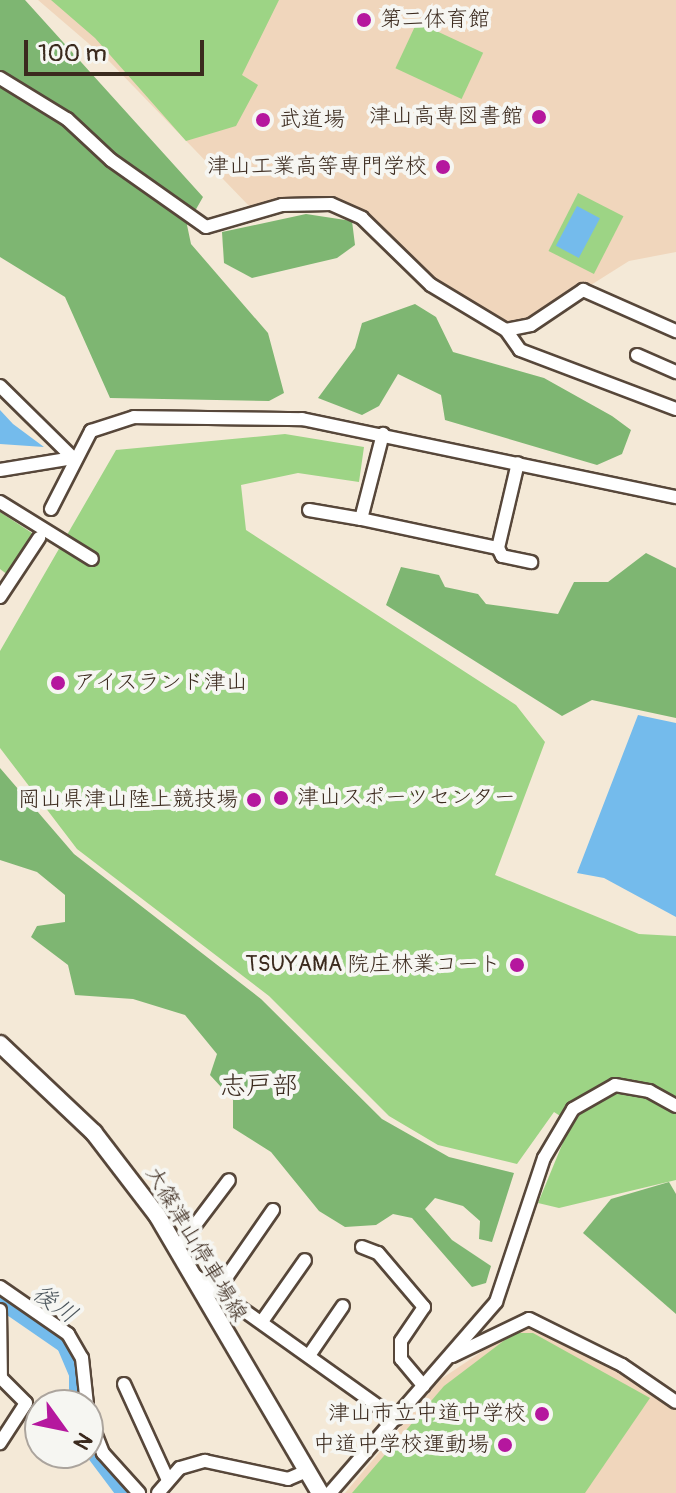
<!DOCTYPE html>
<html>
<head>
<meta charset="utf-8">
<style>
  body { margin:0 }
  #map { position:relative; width:676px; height:1493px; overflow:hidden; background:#f4e9d7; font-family:Pangolin,"Klee One",sans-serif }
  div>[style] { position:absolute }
  .built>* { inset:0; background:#f0d6bc }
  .green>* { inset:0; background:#9dd485; transform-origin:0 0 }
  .forest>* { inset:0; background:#7eb672 }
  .water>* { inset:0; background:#74bbec; transform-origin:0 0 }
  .river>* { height:22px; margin:-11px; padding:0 11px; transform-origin:11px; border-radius:11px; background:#74bbec }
  .roads { filter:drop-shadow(2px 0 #57473a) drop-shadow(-2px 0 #57473a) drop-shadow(0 2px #57473a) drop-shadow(0 -2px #57473a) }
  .minor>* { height:12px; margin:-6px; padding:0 6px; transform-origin:6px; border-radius:6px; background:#fff }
  .major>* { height:16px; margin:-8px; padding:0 8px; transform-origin:8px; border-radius:8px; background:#fff }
  .dots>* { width:22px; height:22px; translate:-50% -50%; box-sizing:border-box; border:4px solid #f6f6f2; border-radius:50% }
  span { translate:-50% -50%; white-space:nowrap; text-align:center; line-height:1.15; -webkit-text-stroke:8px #f6f6f2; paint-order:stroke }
  .poi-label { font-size:22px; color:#3b2a1e }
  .left { translate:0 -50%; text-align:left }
  .right { translate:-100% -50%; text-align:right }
  .street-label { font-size:22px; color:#3b2a1e }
  .water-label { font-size:24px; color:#4c565c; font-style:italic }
  .quarter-label { font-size:26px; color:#3b2a1e }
  .north { position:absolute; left:24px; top:1389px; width:80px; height:80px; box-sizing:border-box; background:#f6f6f2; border:2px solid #aba49d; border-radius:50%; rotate:123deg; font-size:22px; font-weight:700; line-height:32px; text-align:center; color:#3b2a1e }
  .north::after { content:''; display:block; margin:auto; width:28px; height:36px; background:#b5179e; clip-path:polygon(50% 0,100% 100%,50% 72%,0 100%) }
  .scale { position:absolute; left:24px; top:40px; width:180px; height:36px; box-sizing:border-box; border:4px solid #3b2a1e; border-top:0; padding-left:10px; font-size:24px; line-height:28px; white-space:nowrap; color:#3b2a1e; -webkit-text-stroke:6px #f6f6f2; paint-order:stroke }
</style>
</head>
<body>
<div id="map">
  <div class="built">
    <i style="clip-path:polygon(38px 0,676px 0,676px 252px,629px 261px,521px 329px,471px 312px,347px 208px,251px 208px,109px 61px)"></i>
    <i style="clip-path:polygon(523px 1324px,616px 1366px,676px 1407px,676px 1493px,345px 1493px,441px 1379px)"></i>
  </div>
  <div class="green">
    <i style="clip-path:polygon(51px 0,279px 0,242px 75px,258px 85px,236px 126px,186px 141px,95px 38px)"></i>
    <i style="left:417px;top:22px;width:73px;height:51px;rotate:25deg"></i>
    <i style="left:578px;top:193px;width:51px;height:65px;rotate:27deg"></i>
    <i style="clip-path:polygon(285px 434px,364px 447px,359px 482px,298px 473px,241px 485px,246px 530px,516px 705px,545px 742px,495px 875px,639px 934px,676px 936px,676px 1180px,559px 1208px,538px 1203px,571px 1123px,554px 1112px,517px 1164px,438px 1145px,389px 1116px,269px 996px,77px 849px,0 748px,0 651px,116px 450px)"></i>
    <i style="clip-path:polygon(0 512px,32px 533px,8px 575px,0 569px)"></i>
    <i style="clip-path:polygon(514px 1333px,533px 1333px,650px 1398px,585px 1493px,352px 1493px,444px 1386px)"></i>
  </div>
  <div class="forest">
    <i style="clip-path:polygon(0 0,25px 0,203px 197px,187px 225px,191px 244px,268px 333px,284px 393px,269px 401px,110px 398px,65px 297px,0 257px)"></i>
    <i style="clip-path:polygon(306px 214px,352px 221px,355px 245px,337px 258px,252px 278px,224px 263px,222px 232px)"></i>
    <i style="clip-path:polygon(415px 304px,436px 317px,453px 352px,544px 378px,612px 416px,631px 430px,622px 454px,597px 465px,445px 420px,441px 395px,398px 374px,379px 406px,362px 415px,318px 398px,355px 348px,362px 323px)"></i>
    <i style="clip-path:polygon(646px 553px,676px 568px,676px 718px,592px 700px,562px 716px,386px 605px,401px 567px,439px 575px,445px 587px,478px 594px,486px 604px,558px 614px,574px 582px,608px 582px)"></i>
    <i style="clip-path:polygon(0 768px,74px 854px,261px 999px,382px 1119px,449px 1157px,514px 1173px,492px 1242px,479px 1239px,480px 1221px,463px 1206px,435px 1198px,425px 1209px,452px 1240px,491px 1266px,486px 1283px,472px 1287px,412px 1218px,393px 1214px,376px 1225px,345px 1227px,319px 1211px,271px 1152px,233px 1128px,233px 1100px,210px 1075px,217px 1054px,185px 1015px,133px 999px,75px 995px,68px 965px,31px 937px,37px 926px,65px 922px,65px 895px,37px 872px,0 860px)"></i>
    <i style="clip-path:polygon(669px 1182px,676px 1194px,676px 1314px,583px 1233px,611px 1199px)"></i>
  </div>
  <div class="water">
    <i style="left:577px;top:206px;width:26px;height:45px;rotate:28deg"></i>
    <i style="clip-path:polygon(0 410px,13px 424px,44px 447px,0 444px)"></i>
    <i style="clip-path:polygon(638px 715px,676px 723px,676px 917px,604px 878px,577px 873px)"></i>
  </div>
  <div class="river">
    <i style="left:0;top:1297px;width:81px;rotate:34.5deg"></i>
    <i style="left:67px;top:1343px;width:34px;rotate:67deg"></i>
    <i style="left:80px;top:1374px;width:31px;rotate:90deg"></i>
    <i style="left:88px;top:1440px;width:66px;rotate:53deg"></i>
  </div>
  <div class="roads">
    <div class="minor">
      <i style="left:0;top:78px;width:79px;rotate:31.5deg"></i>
      <i style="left:67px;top:119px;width:60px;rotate:43deg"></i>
      <i style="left:111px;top:160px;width:116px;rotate:35.2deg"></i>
      <i style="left:206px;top:227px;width:79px;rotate:-16.1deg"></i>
      <i style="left:282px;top:205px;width:49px;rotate:-1.2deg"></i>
      <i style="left:331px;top:204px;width:34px;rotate:24deg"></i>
      <i style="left:362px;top:218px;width:96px;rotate:44.2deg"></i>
      <i style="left:431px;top:285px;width:87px;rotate:31deg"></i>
      <i style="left:506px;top:330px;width:25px;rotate:-11deg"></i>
      <i style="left:531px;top:325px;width:63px;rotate:-33.9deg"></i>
      <i style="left:583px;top:290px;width:102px;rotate:23.8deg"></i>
      <i style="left:506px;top:330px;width:24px;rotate:55deg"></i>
      <i style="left:520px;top:350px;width:167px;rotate:20.7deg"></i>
      <i style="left:637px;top:355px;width:43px;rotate:23.6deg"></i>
      <i style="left:0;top:386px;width:103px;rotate:44.6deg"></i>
      <i style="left:0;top:470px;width:74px;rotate:-9.3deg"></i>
      <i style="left:0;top:502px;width:108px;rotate:31.8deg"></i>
      <i style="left:51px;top:509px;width:88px;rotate:-62.9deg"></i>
      <i style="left:91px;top:431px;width:45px;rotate:-18deg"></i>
      <i style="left:134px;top:417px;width:168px;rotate:0.7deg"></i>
      <i style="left:302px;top:419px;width:382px;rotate:11.8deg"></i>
      <i style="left:309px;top:510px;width:53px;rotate:9.8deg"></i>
      <i style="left:361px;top:519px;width:88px;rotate:-75.5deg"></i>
      <i style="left:361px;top:519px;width:140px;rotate:12deg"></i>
      <i style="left:498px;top:548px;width:87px;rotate:-76.8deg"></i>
      <i style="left:498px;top:548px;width:9px;rotate:63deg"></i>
      <i style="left:502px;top:556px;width:30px;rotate:12deg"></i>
      <i style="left:0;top:597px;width:71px;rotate:-56.5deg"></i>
      <i style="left:362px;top:1247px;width:17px;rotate:21deg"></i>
      <i style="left:378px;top:1253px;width:71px;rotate:49.6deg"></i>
      <i style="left:424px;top:1307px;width:41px;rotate:124.1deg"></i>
      <i style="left:401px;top:1341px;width:18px;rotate:90deg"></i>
      <i style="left:401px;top:1359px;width:35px;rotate:50deg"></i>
      <i style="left:177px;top:1249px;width:86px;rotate:-53deg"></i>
      <i style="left:190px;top:1272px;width:253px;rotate:35.5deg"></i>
      <i style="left:0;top:1287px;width:83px;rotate:34.7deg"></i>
      <i style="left:68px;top:1334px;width:28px;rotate:60deg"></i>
      <i style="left:82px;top:1358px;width:47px;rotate:83.9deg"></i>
      <i style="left:219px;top:1288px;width:95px;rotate:-55.3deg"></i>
      <i style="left:0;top:1310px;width:68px;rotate:89.2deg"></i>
      <i style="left:1px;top:1378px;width:35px;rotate:45deg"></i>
      <i style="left:26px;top:1403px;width:48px;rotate:123deg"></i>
      <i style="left:263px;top:1320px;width:73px;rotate:-55deg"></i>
      <i style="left:310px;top:1354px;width:58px;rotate:-55.5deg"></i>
      <i style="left:452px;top:1356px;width:85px;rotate:-25.7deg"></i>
      <i style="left:529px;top:1319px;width:104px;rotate:26.3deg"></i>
      <i style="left:622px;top:1365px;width:65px;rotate:34.4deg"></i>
      <i style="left:124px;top:1384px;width:106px;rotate:65.4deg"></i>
      <i style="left:88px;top:1415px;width:41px;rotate:68.5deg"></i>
      <i style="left:103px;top:1453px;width:54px;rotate:48deg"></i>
      <i style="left:158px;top:1493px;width:33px;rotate:-49deg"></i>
      <i style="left:180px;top:1468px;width:26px;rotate:-16deg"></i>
      <i style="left:205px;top:1461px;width:85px;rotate:12.2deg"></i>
      <i style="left:288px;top:1479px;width:21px;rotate:-23deg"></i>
      <i style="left:330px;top:1493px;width:253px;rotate:-49deg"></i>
      <i style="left:496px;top:1302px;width:152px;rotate:-71.6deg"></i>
      <i style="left:544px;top:1158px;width:57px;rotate:-59.4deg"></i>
      <i style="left:573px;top:1109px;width:48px;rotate:-29.7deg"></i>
      <i style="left:615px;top:1085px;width:35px;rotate:10deg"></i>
      <i style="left:649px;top:1091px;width:31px;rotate:29deg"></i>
    </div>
    <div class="major">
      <i style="left:0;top:1044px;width:129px;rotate:43.4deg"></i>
      <i style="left:94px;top:1133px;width:103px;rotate:52.5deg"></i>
      <i style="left:157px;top:1215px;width:322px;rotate:59.6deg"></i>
    </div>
  </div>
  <div class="dots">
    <i style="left:364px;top:20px;background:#b5179e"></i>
    <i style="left:539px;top:117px;background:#b5179e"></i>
    <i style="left:263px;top:120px;background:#b5179e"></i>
    <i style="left:443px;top:167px;background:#b5179e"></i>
    <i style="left:58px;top:683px;background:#b5179e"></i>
    <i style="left:281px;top:798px;background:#b5179e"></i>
    <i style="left:254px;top:800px;background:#b5179e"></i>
    <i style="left:517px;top:965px;background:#b5179e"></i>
    <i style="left:542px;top:1414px;background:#b5179e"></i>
    <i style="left:505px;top:1445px;background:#b5179e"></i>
  </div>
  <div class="poi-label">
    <span class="left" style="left:380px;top:20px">第二体育館</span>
    <span class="right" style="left:523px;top:117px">津山高専図書館</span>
    <span class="left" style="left:279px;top:120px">武道場</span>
    <span class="right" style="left:427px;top:167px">津山工業高等専門学校</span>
    <span class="left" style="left:74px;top:683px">アイスランド津山</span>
    <span class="left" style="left:297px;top:798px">津山スポーツセンター</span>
    <span class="right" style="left:238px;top:800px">岡山県津山陸上競技場</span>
    <span class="right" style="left:501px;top:965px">TSUYAMA 院庄林業コート</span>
    <span class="right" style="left:526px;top:1414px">津山市立中道中学校</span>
    <span class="right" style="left:489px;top:1445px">中道中学校運動場</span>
  </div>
  <div class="street-label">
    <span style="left:196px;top:1244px;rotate:59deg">大篠津山停車場線</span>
  </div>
  <div class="water-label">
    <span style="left:55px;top:1304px;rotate:36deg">後川</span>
  </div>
  <div class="quarter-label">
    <span style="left:259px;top:1087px">志戸部</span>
  </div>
  <div class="north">N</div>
  <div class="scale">100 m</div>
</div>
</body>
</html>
